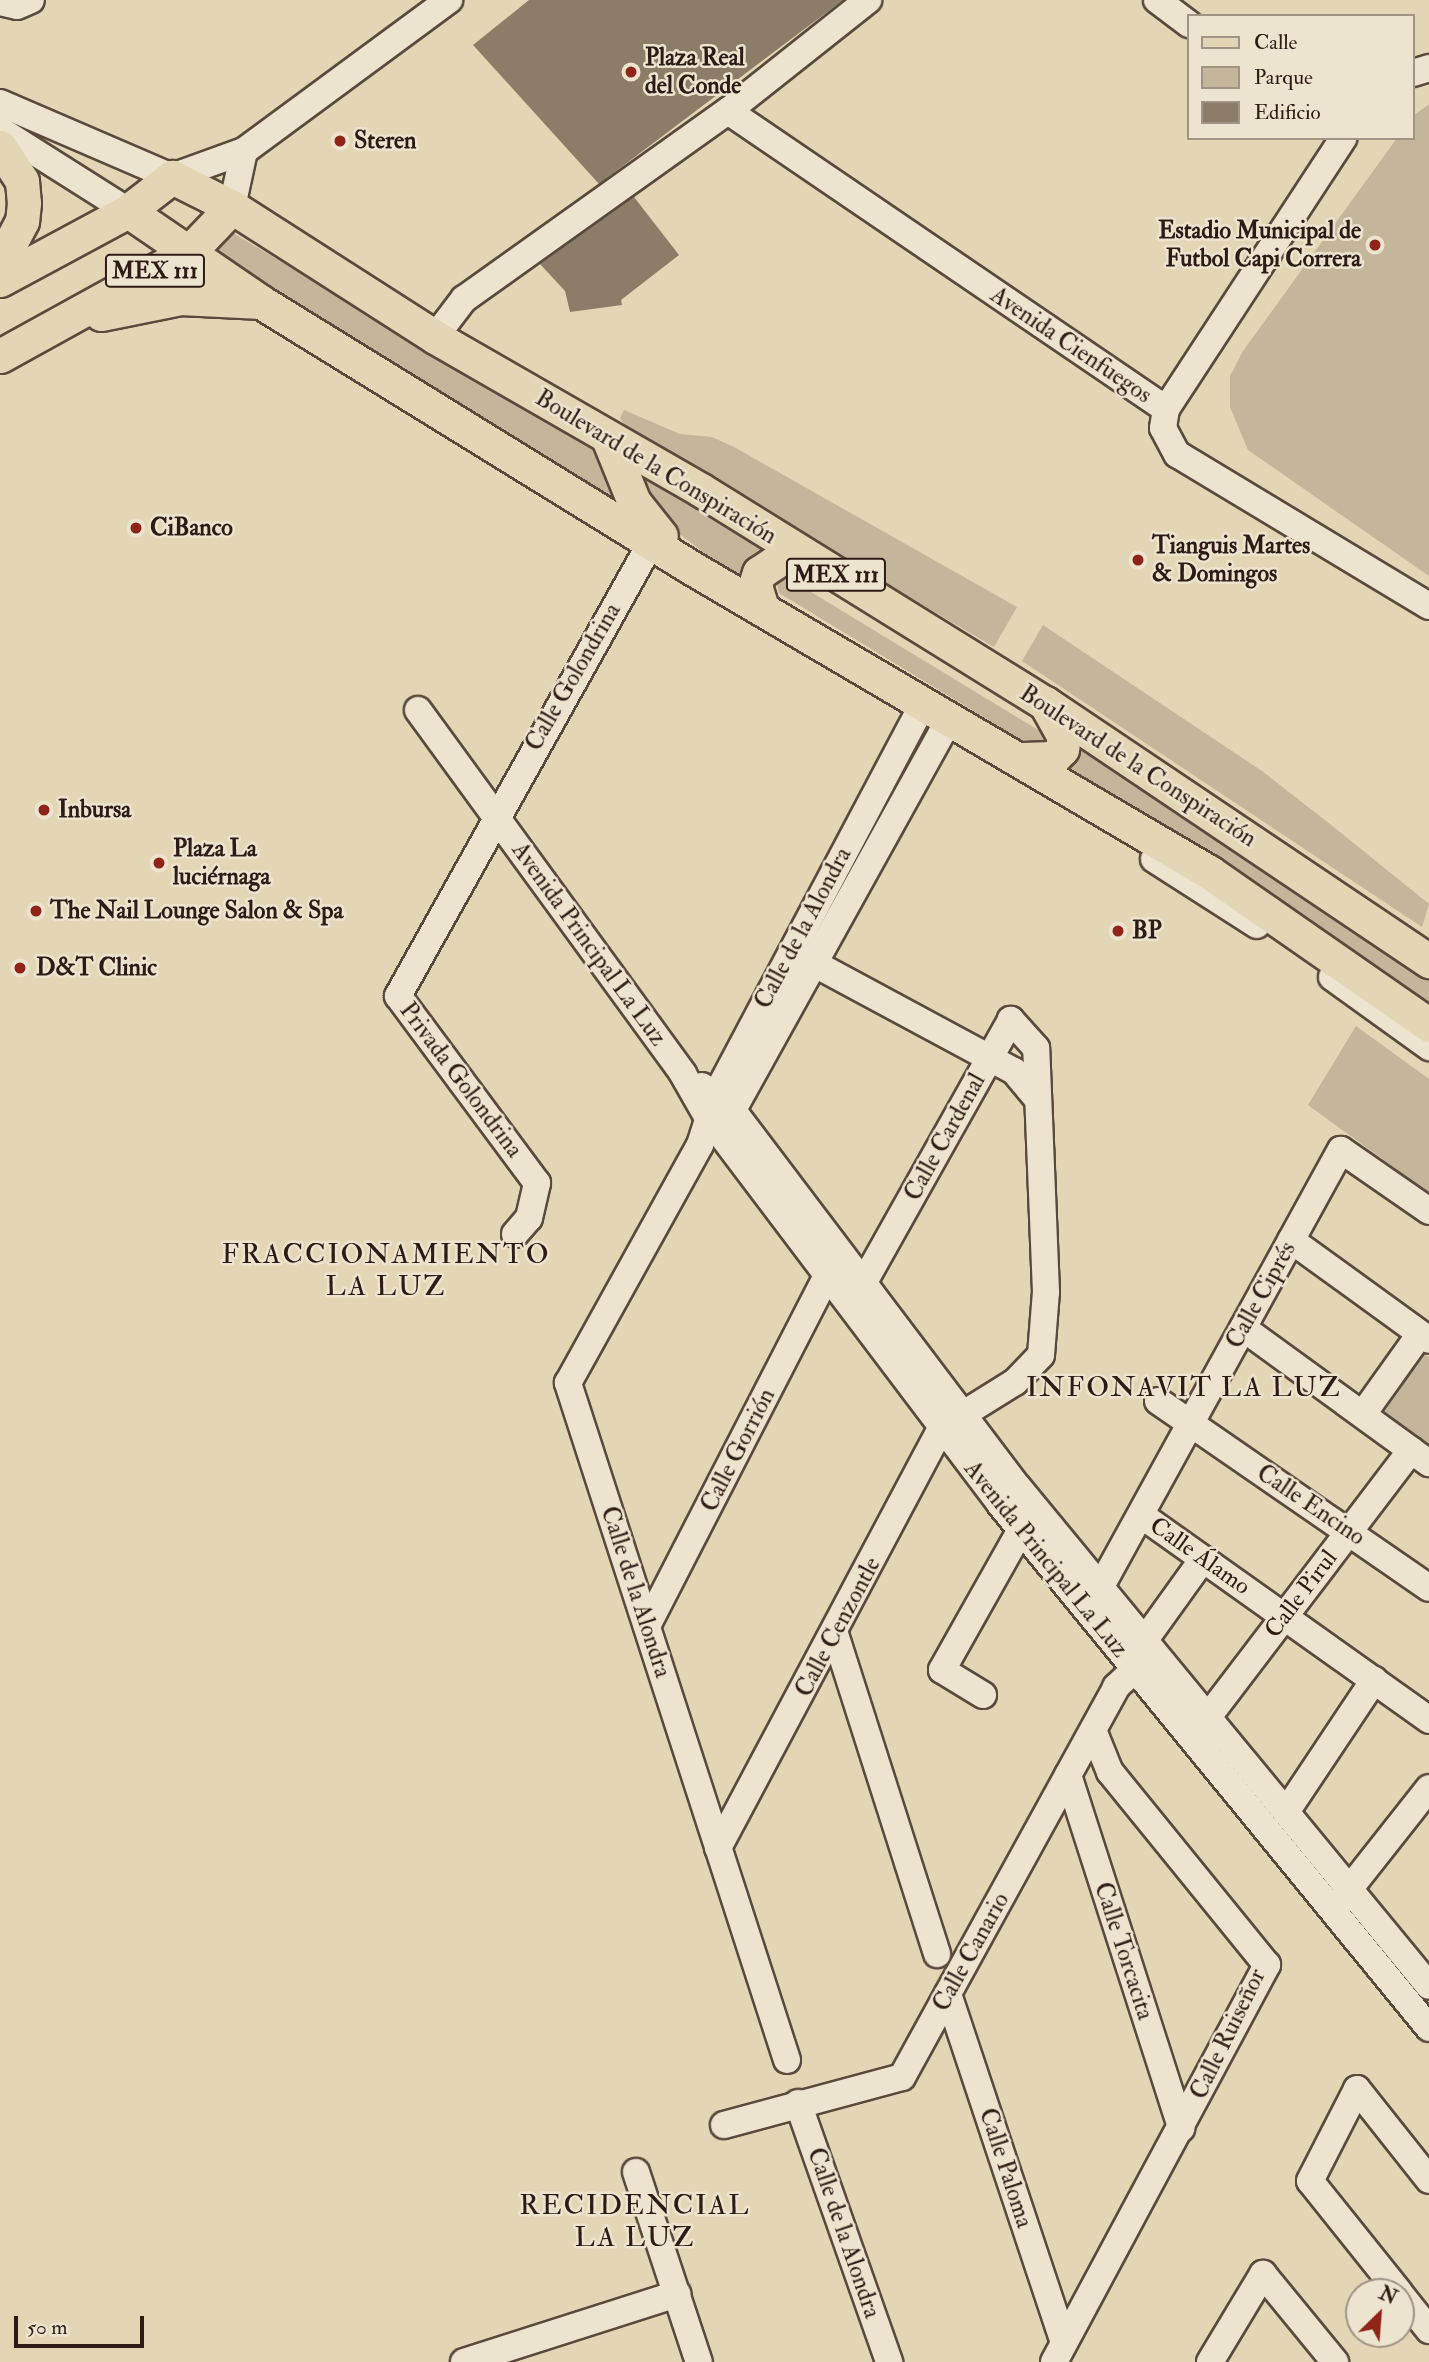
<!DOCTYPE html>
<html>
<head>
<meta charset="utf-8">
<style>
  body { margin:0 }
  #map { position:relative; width:1429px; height:2362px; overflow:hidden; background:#e3d6b5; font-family:"IM FELL Double Pica",serif }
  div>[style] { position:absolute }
  .green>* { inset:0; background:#c4b69a }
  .building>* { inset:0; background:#8c7d68 }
  .roads { filter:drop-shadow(2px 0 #5a4a3d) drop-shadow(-2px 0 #5a4a3d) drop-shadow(0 2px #5a4a3d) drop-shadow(0 -2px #5a4a3d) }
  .minor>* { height:26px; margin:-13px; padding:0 13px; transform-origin:13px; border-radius:13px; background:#ede4cf }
  .major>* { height:33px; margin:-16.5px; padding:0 16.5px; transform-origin:16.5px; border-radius:16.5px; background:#e3d6b5 }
  .dots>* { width:19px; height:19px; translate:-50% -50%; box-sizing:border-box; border:4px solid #ede4cf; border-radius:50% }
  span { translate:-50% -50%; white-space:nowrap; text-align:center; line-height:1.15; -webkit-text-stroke:5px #ede4cf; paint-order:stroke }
  .shield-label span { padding:2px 5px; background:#ede4cf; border:2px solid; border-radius:5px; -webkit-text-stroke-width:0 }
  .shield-label { font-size:23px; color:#2d1c15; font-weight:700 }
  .poi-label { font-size:24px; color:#2d1c15; font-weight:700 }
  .left { translate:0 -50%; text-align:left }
  .right { translate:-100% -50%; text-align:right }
  .street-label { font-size:24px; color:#2d1c15 }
  .quarter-label { font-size:28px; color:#2d1c15; letter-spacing:2px }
  .legend { position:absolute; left:1187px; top:14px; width:228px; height:126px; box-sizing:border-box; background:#ede4cf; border:2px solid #a09485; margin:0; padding:9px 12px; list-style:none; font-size:21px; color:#2d1c15 }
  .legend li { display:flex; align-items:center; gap:14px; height:35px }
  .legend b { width:35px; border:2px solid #a09485 }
  .north { position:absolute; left:1345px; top:2278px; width:70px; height:70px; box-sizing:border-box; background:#ede4cf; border:2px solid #a09485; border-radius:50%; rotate:25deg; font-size:19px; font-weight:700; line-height:28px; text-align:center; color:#2d1c15 }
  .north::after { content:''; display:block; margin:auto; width:24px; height:32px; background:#8f2418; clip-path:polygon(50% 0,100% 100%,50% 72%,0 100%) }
  .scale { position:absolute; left:14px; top:2316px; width:130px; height:32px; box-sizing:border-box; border:4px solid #2d1c15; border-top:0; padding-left:9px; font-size:21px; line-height:24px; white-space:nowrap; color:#2d1c15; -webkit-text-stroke:5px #ede4cf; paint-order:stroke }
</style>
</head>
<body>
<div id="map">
  <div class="green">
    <i style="clip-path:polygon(1429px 104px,1429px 576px,1248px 450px,1230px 407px,1230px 376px,1243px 351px,1397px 138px,1413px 138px,1413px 116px)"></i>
    <i style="clip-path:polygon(233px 233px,605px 455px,608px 487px,617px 503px,209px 255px)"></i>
    <i style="clip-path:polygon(624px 410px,680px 434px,712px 437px,734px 447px,1017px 607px,994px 647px,630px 433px,620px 418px)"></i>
    <i style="clip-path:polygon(624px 467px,773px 554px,750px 588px,656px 516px)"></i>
    <i style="clip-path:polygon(788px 578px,1048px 736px,1049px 739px,1038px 750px,779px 593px,777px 584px)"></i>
    <i style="clip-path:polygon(1043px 625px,1262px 771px,1335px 828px,1429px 904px,1422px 927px,1022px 661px)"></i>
    <i style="clip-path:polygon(1076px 736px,1429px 979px,1429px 1016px,1055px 773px)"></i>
    <i style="clip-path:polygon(1356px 1026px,1429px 1079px,1429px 1193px,1308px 1105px)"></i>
    <i style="clip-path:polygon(1424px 1354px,1429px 1357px,1429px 1448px,1384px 1412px)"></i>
  </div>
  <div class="building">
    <i style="clip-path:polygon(529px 0,843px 0,599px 184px,473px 45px)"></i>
    <i style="clip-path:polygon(634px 197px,679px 255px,621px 300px,622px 305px,570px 312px,565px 291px,540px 264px)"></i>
  </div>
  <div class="roads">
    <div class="minor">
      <i style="left:1157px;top:0;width:40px;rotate:37deg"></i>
      <i style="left:0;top:2px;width:17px;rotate:13deg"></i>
      <i style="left:17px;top:6px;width:15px;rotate:-23deg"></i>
      <i style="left:1413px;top:73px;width:17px;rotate:-17deg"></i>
      <i style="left:0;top:103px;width:187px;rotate:23.3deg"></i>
      <i style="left:172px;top:177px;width:77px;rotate:-19.9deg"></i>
      <i style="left:244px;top:151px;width:255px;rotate:-36.4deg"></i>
      <i style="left:728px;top:111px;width:530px;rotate:34.23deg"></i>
      <i style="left:1166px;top:409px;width:19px;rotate:99deg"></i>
      <i style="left:1163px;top:428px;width:30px;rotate:62deg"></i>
      <i style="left:1177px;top:454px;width:294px;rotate:31.1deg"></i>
      <i style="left:0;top:130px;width:151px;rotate:32.3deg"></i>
      <i style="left:232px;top:207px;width:57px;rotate:-77.9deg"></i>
      <i style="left:435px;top:337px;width:48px;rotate:-52.7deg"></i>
      <i style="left:464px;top:299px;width:324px;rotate:-35.5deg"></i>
      <i style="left:728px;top:111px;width:179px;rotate:-38.4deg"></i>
      <i style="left:1166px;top:409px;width:324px;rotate:-56.8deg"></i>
      <i style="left:418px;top:710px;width:450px;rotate:53.9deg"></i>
      <i style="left:683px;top:1074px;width:48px;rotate:60.3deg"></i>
      <i style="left:707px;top:1116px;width:486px;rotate:52.9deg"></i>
      <i style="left:1000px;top:1504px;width:677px;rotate:50.69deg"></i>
      <i style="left:1154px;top:859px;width:122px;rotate:32.7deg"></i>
      <i style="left:815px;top:964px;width:226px;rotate:28.3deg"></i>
      <i style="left:1014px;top:1071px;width:33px;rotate:50deg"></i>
      <i style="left:1332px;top:977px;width:120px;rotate:35.8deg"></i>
      <i style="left:702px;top:1086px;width:41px;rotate:39.1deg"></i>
      <i style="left:734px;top:1112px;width:470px;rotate:52.9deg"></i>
      <i style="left:1018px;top:1487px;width:646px;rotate:50.52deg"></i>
      <i style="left:725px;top:1124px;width:449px;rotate:-61deg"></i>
      <i style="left:515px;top:1234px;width:21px;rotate:-49deg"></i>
      <i style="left:529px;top:1218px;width:36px;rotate:-77deg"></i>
      <i style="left:537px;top:1183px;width:233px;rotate:-126.6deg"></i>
      <i style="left:398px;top:996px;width:521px;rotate:-60.83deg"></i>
      <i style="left:1291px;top:1240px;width:170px;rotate:35.9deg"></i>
      <i style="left:1243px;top:1328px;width:230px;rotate:36deg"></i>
      <i style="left:1158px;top:1401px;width:329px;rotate:34.6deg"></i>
      <i style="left:1363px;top:1414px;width:98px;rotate:-54.5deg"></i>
      <i style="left:1141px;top:1515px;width:354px;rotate:35.4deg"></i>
      <i style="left:1100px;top:1588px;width:500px;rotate:-61.2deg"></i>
      <i style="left:1341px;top:1150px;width:107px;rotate:34.7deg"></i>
      <i style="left:647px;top:1626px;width:396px;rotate:-62.8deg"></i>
      <i style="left:835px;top:1634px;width:336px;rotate:72.3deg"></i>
      <i style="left:1144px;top:1641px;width:101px;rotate:-54.3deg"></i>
      <i style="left:983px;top:1695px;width:48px;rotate:-148.6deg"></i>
      <i style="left:942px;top:1670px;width:161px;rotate:-60.6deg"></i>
      <i style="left:1198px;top:1730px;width:352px;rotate:-52.7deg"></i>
      <i style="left:1068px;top:1775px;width:371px;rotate:72.2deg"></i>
      <i style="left:1286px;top:1812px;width:159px;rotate:-56.3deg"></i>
      <i style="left:718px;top:1848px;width:476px;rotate:-62deg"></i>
      <i style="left:941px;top:1428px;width:87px;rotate:-31.9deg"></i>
      <i style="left:1015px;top:1382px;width:37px;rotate:-46deg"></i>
      <i style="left:1041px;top:1355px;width:63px;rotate:-85.5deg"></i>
      <i style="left:1046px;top:1292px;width:244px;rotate:-92.3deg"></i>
      <i style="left:1036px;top:1048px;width:38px;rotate:-132deg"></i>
      <i style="left:1011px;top:1020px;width:298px;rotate:119.3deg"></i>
      <i style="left:1339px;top:1902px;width:145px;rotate:-51.7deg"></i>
      <i style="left:948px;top:1994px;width:367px;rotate:71.6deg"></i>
      <i style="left:787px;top:2060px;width:712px;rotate:-107.93deg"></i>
      <i style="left:568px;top:1383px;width:272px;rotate:-61deg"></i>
      <i style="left:700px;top:1145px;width:52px;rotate:-72.3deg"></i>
      <i style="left:716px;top:1095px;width:430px;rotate:-62.1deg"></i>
      <i style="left:798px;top:2103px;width:275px;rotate:70.6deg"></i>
      <i style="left:724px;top:2125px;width:184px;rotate:-15.1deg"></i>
      <i style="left:902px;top:2077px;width:445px;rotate:-61.2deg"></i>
      <i style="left:1116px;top:1687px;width:26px;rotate:-43deg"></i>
      <i style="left:636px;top:2172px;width:200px;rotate:71.7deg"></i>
      <i style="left:1399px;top:2292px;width:142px;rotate:-128.7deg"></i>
      <i style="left:1310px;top:2181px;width:103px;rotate:-62.9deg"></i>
      <i style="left:1357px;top:2089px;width:116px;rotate:51.6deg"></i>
      <i style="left:1401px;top:2295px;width:45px;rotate:51.3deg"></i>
      <i style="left:464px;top:2362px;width:224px;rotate:-17.7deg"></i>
      <i style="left:1054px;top:2362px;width:451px;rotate:-61.8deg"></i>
      <i style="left:1267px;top:1965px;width:249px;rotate:-129.1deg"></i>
      <i style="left:1110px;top:1772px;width:45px;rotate:-112deg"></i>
      <i style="left:1210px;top:2362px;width:103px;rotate:-58.9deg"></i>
      <i style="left:1263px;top:2274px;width:114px;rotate:50.7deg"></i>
    </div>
    <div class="major">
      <i style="left:0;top:147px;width:40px;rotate:57.1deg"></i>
      <i style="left:22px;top:181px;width:22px;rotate:85deg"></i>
      <i style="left:24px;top:203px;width:18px;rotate:96deg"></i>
      <i style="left:22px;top:221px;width:47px;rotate:117.6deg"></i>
      <i style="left:128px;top:211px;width:161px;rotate:34.4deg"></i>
      <i style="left:261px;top:302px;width:506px;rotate:31.68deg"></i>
      <i style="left:692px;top:568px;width:600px;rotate:30.46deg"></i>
      <i style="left:1209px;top:872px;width:268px;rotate:34.8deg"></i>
      <i style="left:0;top:280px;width:145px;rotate:-28.3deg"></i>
      <i style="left:128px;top:211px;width:56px;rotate:-37.7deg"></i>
      <i style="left:172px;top:177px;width:67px;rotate:26.6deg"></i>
      <i style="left:232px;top:207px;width:241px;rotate:32.6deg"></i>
      <i style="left:435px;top:337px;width:307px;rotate:29.9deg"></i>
      <i style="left:701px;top:490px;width:405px;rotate:31.8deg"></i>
      <i style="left:1045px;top:703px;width:463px;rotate:33.9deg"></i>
      <i style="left:101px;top:314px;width:81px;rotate:-11.4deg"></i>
      <i style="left:180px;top:298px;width:81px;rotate:2.8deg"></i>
      <i style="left:0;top:356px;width:217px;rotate:-28.9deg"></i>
      <i style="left:190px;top:251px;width:61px;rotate:-46.3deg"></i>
      <i style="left:608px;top:438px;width:69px;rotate:67.9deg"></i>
      <i style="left:634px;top:502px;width:43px;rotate:51.5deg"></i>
      <i style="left:762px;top:608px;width:24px;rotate:-107deg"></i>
      <i style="left:755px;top:585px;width:13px;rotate:-72deg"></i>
      <i style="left:759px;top:573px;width:29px;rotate:-34deg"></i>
      <i style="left:783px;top:557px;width:23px"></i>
      <i style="left:1022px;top:759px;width:31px;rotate:-2deg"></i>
      <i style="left:1053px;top:758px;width:13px;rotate:-45deg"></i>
      <i style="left:1062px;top:749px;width:12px;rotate:-81deg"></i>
      <i style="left:1064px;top:737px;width:39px;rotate:-119deg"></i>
    </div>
  </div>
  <div class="dots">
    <i style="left:631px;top:72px;background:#8f2418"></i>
    <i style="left:340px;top:141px;background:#8f2418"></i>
    <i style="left:1375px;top:245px;background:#8f2418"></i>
    <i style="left:136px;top:528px;background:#8f2418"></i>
    <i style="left:1138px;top:560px;background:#8f2418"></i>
    <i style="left:44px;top:810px;background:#8f2418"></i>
    <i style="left:159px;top:863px;background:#8f2418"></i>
    <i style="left:36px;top:911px;background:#8f2418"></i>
    <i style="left:1118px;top:931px;background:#8f2418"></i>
    <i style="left:20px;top:968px;background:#8f2418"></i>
  </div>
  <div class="shield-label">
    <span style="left:155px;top:271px">MEX 111</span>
    <span style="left:836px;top:575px">MEX 111</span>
  </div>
  <div class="poi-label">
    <span class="left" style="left:645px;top:72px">Plaza Real<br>del Conde</span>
    <span class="left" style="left:354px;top:141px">Steren</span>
    <span class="right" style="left:1361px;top:245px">Estadio Municipal de<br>Futbol Capi Correra</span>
    <span class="left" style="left:150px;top:528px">CiBanco</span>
    <span class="left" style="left:1152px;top:560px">Tianguis Martes<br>&amp; Domingos</span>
    <span class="left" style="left:58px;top:810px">Inbursa</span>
    <span class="left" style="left:173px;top:863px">Plaza La<br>luciérnaga</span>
    <span class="left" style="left:50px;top:911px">The Nail Lounge Salon &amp; Spa</span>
    <span class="left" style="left:1132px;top:931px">BP</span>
    <span class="left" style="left:36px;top:968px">D&amp;T Clinic</span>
  </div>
  <div class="street-label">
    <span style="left:1071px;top:345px;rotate:34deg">Avenida Cienfuegos</span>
    <span style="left:656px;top:467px;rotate:31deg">Boulevard de la Conspiración</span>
    <span style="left:573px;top:677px;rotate:-60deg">Calle Golondrina</span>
    <span style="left:1138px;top:766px;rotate:33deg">Boulevard de la Conspiración</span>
    <span style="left:803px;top:928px;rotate:-62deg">Calle de la Alondra</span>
    <span style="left:589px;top:944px;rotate:54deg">Avenida Principal La Luz</span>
    <span style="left:461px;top:1080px;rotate:53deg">Privada Golondrina</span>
    <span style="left:945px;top:1137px;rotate:-61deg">Calle Cardenal</span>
    <span style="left:1261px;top:1295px;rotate:-61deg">Calle Ciprés</span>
    <span style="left:738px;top:1450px;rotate:-63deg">Calle Gorrión</span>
    <span style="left:1311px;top:1505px;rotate:34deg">Calle Encino</span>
    <span style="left:1200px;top:1556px;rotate:35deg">Calle Álamo</span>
    <span style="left:1046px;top:1559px;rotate:51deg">Avenida Principal La Luz</span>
    <span style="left:636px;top:1592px;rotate:72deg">Calle de la Alondra</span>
    <span style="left:1301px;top:1594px;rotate:-53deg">Calle Pirul</span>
    <span style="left:838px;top:1627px;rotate:-62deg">Calle Cenzontle</span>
    <span style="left:1124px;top:1951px;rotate:72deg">Calle Torcacita</span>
    <span style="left:971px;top:1952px;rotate:-61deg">Calle Canario</span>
    <span style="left:1228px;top:2034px;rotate:-64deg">Calle Ruiseñor</span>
    <span style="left:1006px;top:2168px;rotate:72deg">Calle Paloma</span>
    <span style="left:844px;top:2233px;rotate:71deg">Calle de la Alondra</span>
  </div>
  <div class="quarter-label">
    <span style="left:386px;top:1271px">FRACCIONAMIENTO<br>LA LUZ</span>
    <span style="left:1184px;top:1388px">INFONAVIT LA LUZ</span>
    <span style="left:635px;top:2222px">RECIDENCIAL<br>LA LUZ</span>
  </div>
  <ul class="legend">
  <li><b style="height:9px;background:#e3d6b5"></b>Calle</li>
  <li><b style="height:19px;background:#c4b69a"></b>Parque</li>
  <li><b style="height:19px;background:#8c7d68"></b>Edificio</li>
  </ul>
  <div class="north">N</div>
  <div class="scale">50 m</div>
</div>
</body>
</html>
